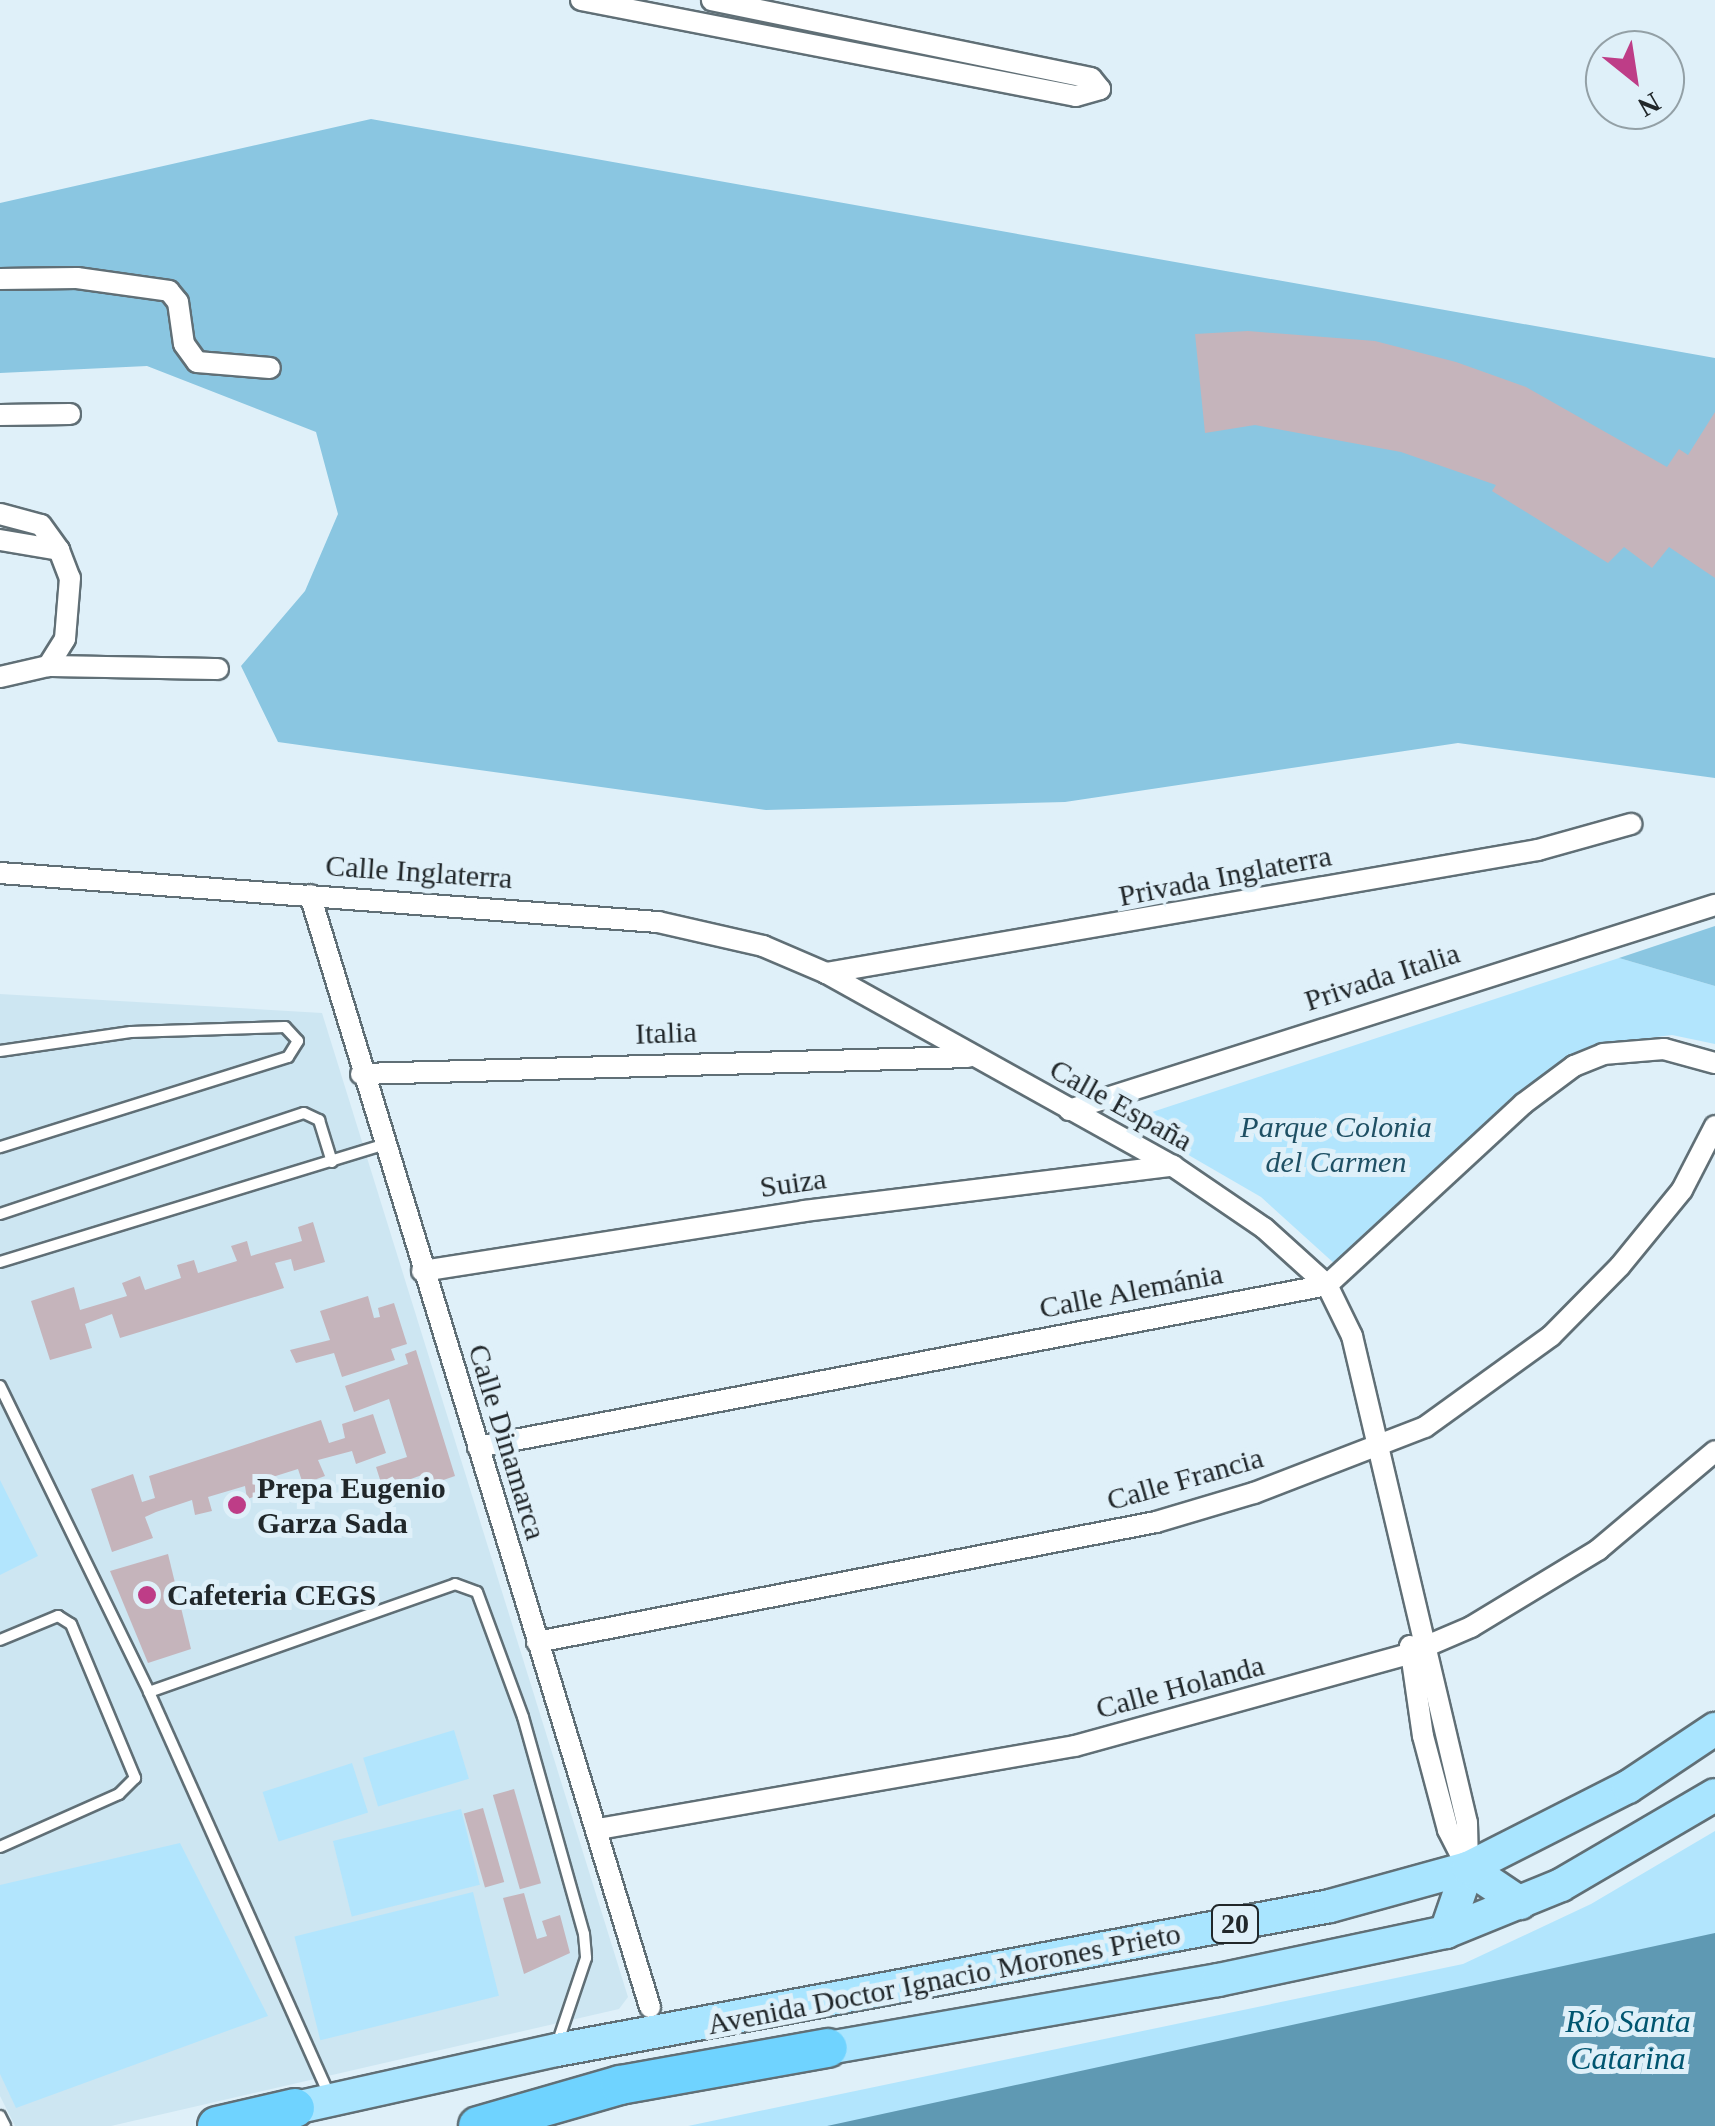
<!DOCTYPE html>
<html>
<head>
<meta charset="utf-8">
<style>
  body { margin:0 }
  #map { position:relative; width:1715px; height:2126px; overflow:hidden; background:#dff0f9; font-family:Georgia,serif }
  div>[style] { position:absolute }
  .built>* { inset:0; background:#cde6f2 }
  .green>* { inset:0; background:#b2e5fd; transform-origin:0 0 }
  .forest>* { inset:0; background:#8ac6e1 }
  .water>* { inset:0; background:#5f99b3 }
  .building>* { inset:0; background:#c5b4bb; transform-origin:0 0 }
  .roads { filter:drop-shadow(2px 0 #606f76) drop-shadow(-2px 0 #606f76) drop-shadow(0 2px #606f76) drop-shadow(0 -2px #606f76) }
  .lane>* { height:10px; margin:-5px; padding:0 5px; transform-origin:5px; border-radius:5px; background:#fff }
  .street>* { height:20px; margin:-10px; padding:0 10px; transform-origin:10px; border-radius:10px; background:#fff }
  .primary>* { height:32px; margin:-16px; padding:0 16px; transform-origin:16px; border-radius:16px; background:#a9e5ff }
  .highway>* { height:38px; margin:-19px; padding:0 19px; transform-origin:19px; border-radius:19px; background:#6fd3ff }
  .dots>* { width:28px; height:28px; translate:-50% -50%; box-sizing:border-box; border:5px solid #dff0f9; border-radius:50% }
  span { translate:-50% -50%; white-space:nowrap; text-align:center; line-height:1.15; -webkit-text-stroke:10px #dff0f9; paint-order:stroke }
  .shield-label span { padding:2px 8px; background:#dff0f9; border:2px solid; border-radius:8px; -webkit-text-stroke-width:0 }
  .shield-label { font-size:28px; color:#21272a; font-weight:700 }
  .street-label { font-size:30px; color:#21272a }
  .park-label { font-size:30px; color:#1f5064; font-style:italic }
  .poi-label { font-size:30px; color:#21272a; font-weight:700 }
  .left { translate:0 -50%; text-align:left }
  .water-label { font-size:32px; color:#005570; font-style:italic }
  .north { position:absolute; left:1585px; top:30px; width:100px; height:100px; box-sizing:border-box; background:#dff0f9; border:2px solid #93a0a6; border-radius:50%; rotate:150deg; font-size:28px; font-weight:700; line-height:40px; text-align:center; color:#21272a }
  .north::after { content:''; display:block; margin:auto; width:35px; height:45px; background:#be3d87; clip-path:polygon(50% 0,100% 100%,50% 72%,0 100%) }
</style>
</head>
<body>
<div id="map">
  <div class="built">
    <i style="clip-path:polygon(0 994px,322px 1013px,628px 1997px,619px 2009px,111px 2126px,15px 2126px,0 2096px)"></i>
  </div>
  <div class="green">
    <i style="clip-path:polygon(1619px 958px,1715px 986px,1715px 1044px,1672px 1035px,1596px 1045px,1540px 1077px,1336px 1265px,1261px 1197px,1128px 1120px)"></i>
    <i style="clip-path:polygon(0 1480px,38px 1556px,0 1575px)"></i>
    <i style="left:454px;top:1730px;width:51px;height:95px;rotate:73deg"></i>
    <i style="left:352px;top:1763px;width:52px;height:94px;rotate:72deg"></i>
    <i style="left:461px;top:1809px;width:78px;height:132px;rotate:76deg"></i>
    <i style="clip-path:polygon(1715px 1831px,1715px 2126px,688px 2126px,1463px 1964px,1591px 1904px)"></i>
    <i style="clip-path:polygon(180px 1843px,268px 2016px,16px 2108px,0 2074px,0 1885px)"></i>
    <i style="left:473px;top:1892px;width:107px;height:184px;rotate:76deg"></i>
  </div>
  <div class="forest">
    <i style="clip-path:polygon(371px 119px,1715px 358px,1715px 778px,1458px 743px,1065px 802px,766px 810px,278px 742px,241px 666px,305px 591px,338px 514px,316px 432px,147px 366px,0 373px,0 203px)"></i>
    <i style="clip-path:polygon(1715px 926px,1715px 986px,1619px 958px)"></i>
  </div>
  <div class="water">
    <i style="clip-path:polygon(1715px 1933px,1715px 2126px,827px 2126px)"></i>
  </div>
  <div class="building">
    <i style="clip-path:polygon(1248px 331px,1375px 341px,1456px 362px,1526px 387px,1667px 467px,1679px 449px,1688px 455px,1715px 412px,1715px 578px,1669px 547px,1652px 568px,1624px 547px,1608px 563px,1492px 491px,1496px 485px,1401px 452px,1255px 425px,1205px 433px,1195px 334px)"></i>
    <i style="clip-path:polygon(313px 1222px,325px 1262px,294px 1271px,291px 1259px,275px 1263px,284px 1288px,120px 1338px,112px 1314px,85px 1324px,92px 1348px,50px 1360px,31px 1301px,74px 1287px,80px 1310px,127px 1296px,122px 1283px,140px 1276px,145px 1290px,181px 1278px,177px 1265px,194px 1260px,198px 1273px,237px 1261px,231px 1246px,247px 1241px,251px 1256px,302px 1241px,298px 1227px)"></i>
    <i style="clip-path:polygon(368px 1296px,374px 1318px,380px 1317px,378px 1308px,394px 1303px,407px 1344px,391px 1349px,395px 1360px,342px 1377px,334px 1353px,296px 1363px,290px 1350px,330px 1340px,320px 1311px)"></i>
    <i style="clip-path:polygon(416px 1350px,455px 1476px,426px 1486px,422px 1475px,383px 1489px,376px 1467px,407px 1457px,389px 1399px,354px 1412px,345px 1386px,408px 1364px,405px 1354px)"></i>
    <i style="clip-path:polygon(373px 1414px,386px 1453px,356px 1464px,352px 1451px,318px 1460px,325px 1476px,303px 1484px,298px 1469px,263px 1480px,266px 1493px,247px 1499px,245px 1486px,208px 1497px,212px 1511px,195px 1515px,192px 1500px,156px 1512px,145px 1517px,153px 1538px,112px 1552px,91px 1489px,133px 1474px,142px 1502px,155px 1498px,149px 1476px,321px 1420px,329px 1443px,345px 1438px,342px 1424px)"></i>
    <i style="clip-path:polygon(168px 1554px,191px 1649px,148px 1663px,110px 1571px)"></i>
    <i style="left:514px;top:1789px;width:98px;height:22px;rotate:74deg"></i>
    <i style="left:483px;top:1808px;width:77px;height:20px;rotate:74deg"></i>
    <i style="clip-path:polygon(524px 1893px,537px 1939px,547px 1936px,542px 1921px,560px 1915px,570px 1953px,524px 1974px,503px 1898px)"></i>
  </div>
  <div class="roads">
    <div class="lane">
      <i style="left:0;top:1051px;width:132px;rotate:-8.3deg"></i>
      <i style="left:131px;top:1032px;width:154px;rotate:-1.9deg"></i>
      <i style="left:285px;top:1027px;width:19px;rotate:47deg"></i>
      <i style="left:298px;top:1041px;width:19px;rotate:122deg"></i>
      <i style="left:288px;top:1057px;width:302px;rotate:162.6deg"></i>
      <i style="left:0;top:1214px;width:320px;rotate:-18.4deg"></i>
      <i style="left:304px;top:1113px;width:17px;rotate:25deg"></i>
      <i style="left:319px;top:1120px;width:44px;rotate:72.8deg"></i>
      <i style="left:0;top:1262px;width:400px;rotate:-17deg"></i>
      <i style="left:0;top:1386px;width:340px;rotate:64deg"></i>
      <i style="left:149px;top:1692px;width:444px;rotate:65.9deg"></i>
      <i style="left:0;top:1640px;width:63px;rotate:-22.5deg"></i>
      <i style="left:58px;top:1616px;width:15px;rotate:32deg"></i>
      <i style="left:71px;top:1624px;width:167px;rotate:67.4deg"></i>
      <i style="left:135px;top:1778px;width:23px;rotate:135deg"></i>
      <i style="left:119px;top:1794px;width:130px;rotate:156deg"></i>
      <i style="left:149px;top:1692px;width:324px;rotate:-19.4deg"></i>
      <i style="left:455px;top:1584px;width:23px;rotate:20deg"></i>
      <i style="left:477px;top:1592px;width:133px;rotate:69.8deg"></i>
      <i style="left:523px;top:1717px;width:225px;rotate:74.3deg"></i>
      <i style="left:584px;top:1934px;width:24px;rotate:85deg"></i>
      <i style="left:586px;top:1958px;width:91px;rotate:108.6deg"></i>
      <i style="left:0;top:2116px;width:11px;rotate:63deg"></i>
    </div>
    <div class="street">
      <i style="left:581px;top:0;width:504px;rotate:10.98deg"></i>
      <i style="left:1076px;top:96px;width:25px;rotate:-16deg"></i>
      <i style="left:1100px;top:89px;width:14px;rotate:-129deg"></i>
      <i style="left:1091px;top:78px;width:387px;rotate:-168.4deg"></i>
      <i style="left:0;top:279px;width:77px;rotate:-0.7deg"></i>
      <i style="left:77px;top:278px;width:93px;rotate:8deg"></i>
      <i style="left:169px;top:291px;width:14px;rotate:51deg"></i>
      <i style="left:178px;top:302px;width:42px;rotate:81.9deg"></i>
      <i style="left:184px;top:344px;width:22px;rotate:54deg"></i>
      <i style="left:197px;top:362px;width:73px;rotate:4.7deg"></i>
      <i style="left:0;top:415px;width:70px;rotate:-0.8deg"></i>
      <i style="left:0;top:514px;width:42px;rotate:15deg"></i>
      <i style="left:41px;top:525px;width:31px;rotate:54deg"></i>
      <i style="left:0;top:540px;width:60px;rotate:9.6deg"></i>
      <i style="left:59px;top:550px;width:30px;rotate:69deg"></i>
      <i style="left:70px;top:578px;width:61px;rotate:94.7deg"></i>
      <i style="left:65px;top:639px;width:32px;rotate:122deg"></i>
      <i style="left:48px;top:666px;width:49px;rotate:167.1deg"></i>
      <i style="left:48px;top:666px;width:170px;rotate:1deg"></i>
      <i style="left:0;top:873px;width:660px;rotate:4.26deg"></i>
      <i style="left:658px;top:922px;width:108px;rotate:12.9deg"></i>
      <i style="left:763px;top:946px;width:69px;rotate:23.2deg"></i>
      <i style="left:826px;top:973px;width:397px;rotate:29.1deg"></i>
      <i style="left:1173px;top:1166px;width:110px;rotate:34.3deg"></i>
      <i style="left:1264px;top:1228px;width:85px;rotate:42.1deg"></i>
      <i style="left:1327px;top:1285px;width:57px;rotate:63.9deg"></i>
      <i style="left:1352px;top:1336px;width:500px;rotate:76.71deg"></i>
      <i style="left:1467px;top:1823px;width:45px;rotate:88.7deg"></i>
      <i style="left:310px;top:895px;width:1163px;rotate:73deg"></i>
      <i style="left:826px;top:973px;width:723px;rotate:-9.8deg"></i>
      <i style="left:1538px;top:850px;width:97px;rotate:-15.6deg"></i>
      <i style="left:361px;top:1074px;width:607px;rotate:-1.6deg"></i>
      <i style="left:1069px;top:1110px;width:678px;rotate:-17.61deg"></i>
      <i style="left:422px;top:1271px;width:387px;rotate:-8.9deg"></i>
      <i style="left:804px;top:1211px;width:372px;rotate:-7deg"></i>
      <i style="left:478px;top:1447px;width:864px;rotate:-10.8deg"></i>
      <i style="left:1327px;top:1285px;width:267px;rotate:-42.7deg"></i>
      <i style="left:1523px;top:1104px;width:64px;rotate:-36.7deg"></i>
      <i style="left:1574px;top:1066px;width:31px;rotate:-22deg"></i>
      <i style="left:1603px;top:1054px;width:61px;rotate:-4.7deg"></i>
      <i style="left:1664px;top:1049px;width:53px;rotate:15.4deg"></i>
      <i style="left:537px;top:1642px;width:631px;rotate:-10.97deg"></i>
      <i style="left:1156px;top:1522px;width:102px;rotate:-16.5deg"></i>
      <i style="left:1254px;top:1493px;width:183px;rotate:-21.1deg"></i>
      <i style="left:1425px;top:1427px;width:155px;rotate:-35.8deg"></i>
      <i style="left:1551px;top:1336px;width:98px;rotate:-45.4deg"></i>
      <i style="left:1620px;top:1266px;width:98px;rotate:-50.8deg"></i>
      <i style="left:1682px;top:1190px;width:72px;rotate:-62.7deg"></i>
      <i style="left:1410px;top:1646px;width:91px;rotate:81.8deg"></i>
      <i style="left:1423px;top:1736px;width:97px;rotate:75.1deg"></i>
      <i style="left:1448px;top:1830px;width:37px;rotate:63deg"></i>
      <i style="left:599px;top:1829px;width:483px;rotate:-9.9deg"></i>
      <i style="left:1075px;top:1746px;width:345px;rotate:-15.4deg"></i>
      <i style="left:1408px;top:1654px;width:69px;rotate:-23.2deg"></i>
      <i style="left:1471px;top:1627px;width:149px;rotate:-31.2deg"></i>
      <i style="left:1598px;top:1550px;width:153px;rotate:-40.2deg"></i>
    </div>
    <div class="primary">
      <i style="left:1446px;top:1932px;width:68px;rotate:-71deg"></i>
      <i style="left:1468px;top:1868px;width:63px;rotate:33.9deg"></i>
      <i style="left:828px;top:2048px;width:396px;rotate:-9.9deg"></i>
      <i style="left:1218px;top:1980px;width:233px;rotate:-11.9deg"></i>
      <i style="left:1446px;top:1932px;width:124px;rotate:-22.2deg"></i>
      <i style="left:1561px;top:1885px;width:178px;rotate:-30.3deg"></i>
      <i style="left:295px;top:2108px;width:268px;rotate:-12.5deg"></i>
      <i style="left:557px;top:2050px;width:786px;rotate:-10.55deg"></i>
      <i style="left:1330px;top:1906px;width:143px;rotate:-15.4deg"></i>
      <i style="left:1468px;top:1868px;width:179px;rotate:-26.9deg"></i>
      <i style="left:1628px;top:1787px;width:105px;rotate:-33.7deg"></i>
    </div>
    <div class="highway">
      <i style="left:217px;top:2126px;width:80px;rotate:-13deg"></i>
      <i style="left:478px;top:2126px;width:148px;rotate:-16.1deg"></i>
      <i style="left:620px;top:2085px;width:211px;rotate:-10.1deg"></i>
    </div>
  </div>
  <div class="dots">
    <i style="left:237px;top:1505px;background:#be3d87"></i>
    <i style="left:147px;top:1595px;background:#be3d87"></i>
  </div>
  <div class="shield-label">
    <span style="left:1235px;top:1924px">20</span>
  </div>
  <div class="street-label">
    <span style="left:419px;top:872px;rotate:4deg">Calle Inglaterra</span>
    <span style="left:1225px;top:876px;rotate:-11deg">Privada Inglaterra</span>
    <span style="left:1382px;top:977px;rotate:-18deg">Privada Italia</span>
    <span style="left:666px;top:1033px;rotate:-2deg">Italia</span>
    <span style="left:1121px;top:1105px;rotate:29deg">Calle España</span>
    <span style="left:793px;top:1183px;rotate:-8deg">Suiza</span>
    <span style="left:1131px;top:1291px;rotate:-11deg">Calle Alemánia</span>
    <span style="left:507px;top:1442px;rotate:73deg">Calle Dinamarca</span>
    <span style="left:1185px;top:1479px;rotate:-16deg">Calle Francia</span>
    <span style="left:1180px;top:1687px;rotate:-15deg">Calle Holanda</span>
    <span style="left:944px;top:1979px;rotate:-11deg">Avenida Doctor Ignacio Morones Prieto</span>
  </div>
  <div class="park-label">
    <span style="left:1336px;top:1144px">Parque Colonia<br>del Carmen</span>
  </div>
  <div class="poi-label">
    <span class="left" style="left:257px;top:1505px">Prepa Eugenio<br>Garza Sada</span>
    <span class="left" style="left:167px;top:1595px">Cafeteria CEGS</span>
  </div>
  <div class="water-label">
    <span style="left:1628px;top:2040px">Río Santa<br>Catarina</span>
  </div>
  <div class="north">N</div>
</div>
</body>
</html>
